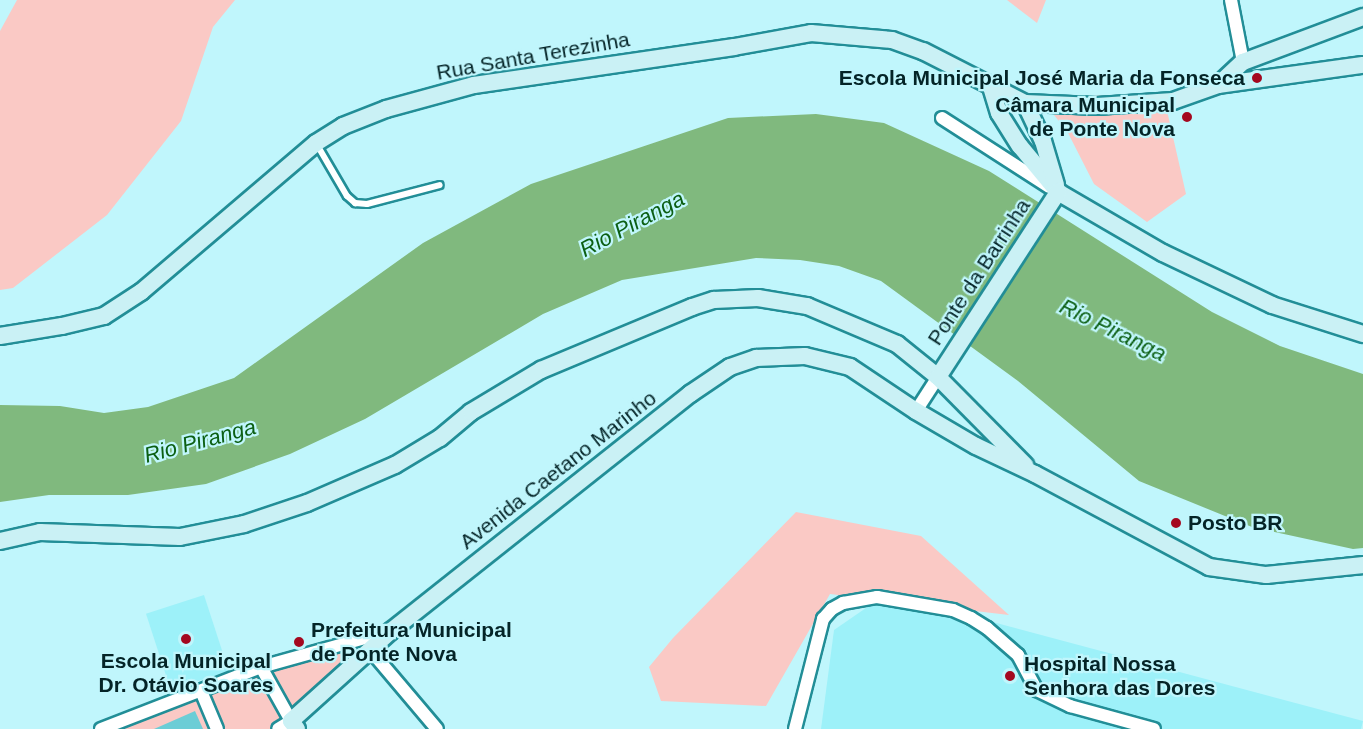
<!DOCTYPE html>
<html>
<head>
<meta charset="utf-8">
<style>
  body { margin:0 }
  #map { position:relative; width:1363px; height:729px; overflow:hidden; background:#c0f6fc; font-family:Arial,sans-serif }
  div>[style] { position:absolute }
  .built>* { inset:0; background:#9df1f9; transform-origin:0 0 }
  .green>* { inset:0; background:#fac9c5 }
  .water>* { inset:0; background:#80b97e }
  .building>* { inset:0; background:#6ccdd6 }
  .roads { filter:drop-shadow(2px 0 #228e97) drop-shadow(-2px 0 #228e97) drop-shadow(0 2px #228e97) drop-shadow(0 -2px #228e97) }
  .lane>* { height:6px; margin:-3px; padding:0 3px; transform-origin:3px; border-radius:3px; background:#fff }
  .street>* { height:12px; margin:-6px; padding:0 6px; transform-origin:6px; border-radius:6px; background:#fff }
  .secondary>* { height:16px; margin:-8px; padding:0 8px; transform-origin:8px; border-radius:8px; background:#caf1f5 }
  .dots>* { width:16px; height:16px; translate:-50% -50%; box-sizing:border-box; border:3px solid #c0f6fc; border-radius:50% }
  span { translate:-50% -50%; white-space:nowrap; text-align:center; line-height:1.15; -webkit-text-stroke:4.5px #c0f6fc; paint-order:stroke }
  .street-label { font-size:21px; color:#042427 }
  .poi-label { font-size:21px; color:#042427; font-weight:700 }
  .right { translate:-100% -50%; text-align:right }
  .left { translate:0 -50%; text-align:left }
  .water-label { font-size:22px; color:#0c5f13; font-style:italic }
</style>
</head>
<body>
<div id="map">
  <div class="built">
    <i style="left:204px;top:595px;width:80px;height:61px;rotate:72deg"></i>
    <i style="clip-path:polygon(879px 599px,970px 616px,1363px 721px,1361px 729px,821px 729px,834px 630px)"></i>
  </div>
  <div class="green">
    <i style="clip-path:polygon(17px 0,235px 0,213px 27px,181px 121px,107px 215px,13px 288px,0 290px,0 31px)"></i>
    <i style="clip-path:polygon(1007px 0,1046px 0,1037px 23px)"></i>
    <i style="clip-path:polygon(1163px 93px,1186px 194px,1147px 222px,1094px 184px,1067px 131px,1040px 98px)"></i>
    <i style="clip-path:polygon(796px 512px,921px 536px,1009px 615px,830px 594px,766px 706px,661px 701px,649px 667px,673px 638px)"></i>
    <i style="clip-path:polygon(391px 631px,291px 721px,270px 729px,101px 729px,261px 667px)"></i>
  </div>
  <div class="water">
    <i style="clip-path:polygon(816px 114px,884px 123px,989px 171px,1212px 312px,1280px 346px,1363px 374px,1363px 548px,1353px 549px,1252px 527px,1139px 481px,1018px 381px,881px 281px,839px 266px,800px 260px,756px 258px,622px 280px,543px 314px,365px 419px,290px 454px,206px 484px,128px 495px,49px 495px,0 502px,0 405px,60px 406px,104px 413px,148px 407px,234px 378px,423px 243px,531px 184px,728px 118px)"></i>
  </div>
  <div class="building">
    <i style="clip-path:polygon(195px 711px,203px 729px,154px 729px)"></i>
  </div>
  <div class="roads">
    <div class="lane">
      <i style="left:316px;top:143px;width:61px;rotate:59.7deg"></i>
      <i style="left:347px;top:196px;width:11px;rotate:41deg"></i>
      <i style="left:355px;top:203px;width:12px;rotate:5deg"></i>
      <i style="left:367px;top:204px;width:75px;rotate:-14.6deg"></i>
    </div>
    <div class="street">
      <i style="left:1231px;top:0;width:63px;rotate:79deg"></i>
      <i style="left:942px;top:118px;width:127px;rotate:32.8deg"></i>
      <i style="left:916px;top:411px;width:40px;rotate:-57.1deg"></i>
      <i style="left:371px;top:651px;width:102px;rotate:49.8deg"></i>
      <i style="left:261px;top:667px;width:62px;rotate:60.9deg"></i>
      <i style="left:291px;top:721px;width:15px;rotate:148deg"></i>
      <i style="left:201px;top:691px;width:41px;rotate:67.2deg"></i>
      <i style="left:101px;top:729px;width:172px;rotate:-21.2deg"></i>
      <i style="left:261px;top:667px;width:134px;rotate:-15.6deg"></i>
      <i style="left:795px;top:729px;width:114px;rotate:-75.7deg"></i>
      <i style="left:823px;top:619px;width:13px;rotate:-48deg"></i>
      <i style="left:832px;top:609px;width:13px;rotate:-29deg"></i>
      <i style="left:843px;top:603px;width:35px;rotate:-10deg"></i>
      <i style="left:877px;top:597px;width:77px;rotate:9.7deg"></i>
      <i style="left:953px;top:610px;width:20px;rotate:24deg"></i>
      <i style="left:971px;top:618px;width:19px;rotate:32deg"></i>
      <i style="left:987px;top:628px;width:41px;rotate:41.1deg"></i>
      <i style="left:1018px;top:655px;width:40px;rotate:62deg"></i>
      <i style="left:1037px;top:690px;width:37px;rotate:26deg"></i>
      <i style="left:1070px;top:706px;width:87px;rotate:15.3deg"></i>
    </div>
    <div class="secondary">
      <i style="left:1218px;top:85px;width:146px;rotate:-7.9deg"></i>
      <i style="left:991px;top:87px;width:27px;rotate:73deg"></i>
      <i style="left:999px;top:113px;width:39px;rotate:58deg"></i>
      <i style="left:1020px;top:146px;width:60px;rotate:50.4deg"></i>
      <i style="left:1058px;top:192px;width:121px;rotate:30.2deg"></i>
      <i style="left:1163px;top:253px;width:121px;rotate:25.5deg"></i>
      <i style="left:1272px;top:305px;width:96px;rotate:17.7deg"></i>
      <i style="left:1025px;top:103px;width:42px;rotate:64.7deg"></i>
      <i style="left:1043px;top:141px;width:46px;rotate:73.5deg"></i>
      <i style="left:0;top:336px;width:63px;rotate:-9.2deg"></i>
      <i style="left:62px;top:326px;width:43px;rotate:-13.4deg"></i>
      <i style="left:104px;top:316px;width:44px;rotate:-33deg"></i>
      <i style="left:141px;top:292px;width:230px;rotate:-40.4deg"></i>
      <i style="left:316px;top:143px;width:32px;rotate:-32deg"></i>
      <i style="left:343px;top:126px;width:46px;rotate:-21.6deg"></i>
      <i style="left:386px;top:109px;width:91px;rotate:-15.3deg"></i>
      <i style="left:474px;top:85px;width:263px;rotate:-8.3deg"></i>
      <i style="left:734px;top:47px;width:78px;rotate:-10.3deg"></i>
      <i style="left:811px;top:33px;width:81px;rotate:4.9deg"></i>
      <i style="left:892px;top:40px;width:33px;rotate:20deg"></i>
      <i style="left:923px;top:51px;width:114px;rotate:27deg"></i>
      <i style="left:1025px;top:103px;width:72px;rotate:2.4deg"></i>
      <i style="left:1097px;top:106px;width:76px;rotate:-3.8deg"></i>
      <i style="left:1173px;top:101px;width:48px;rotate:-19.6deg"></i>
      <i style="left:1218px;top:85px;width:34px;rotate:-43deg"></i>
      <i style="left:1243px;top:62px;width:128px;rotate:-20.6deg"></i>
      <i style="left:938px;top:377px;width:221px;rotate:-57deg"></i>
      <i style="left:0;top:541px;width:41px;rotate:-12.7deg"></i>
      <i style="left:40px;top:532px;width:140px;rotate:2deg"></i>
      <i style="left:180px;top:537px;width:65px;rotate:-11.5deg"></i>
      <i style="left:244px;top:524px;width:66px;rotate:-18.4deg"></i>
      <i style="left:307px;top:503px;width:96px;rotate:-23.4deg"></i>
      <i style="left:395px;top:465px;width:52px;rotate:-31deg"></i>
      <i style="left:440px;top:438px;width:40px;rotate:-40deg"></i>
      <i style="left:471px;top:412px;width:82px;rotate:-31deg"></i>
      <i style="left:541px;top:370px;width:164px;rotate:-22.6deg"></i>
      <i style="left:692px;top:307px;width:23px;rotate:-18deg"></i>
      <i style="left:714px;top:300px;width:44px;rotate:-2.6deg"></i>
      <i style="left:758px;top:298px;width:50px;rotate:9.3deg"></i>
      <i style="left:807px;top:306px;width:98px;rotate:22.9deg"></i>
      <i style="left:897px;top:344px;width:53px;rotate:38.8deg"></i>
      <i style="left:938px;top:377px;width:124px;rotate:45.3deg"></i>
      <i style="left:297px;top:729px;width:10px;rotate:-127deg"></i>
      <i style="left:291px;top:721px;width:135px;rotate:-42deg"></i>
      <i style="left:391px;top:631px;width:382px;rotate:-38.4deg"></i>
      <i style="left:690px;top:394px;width:48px;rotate:-34deg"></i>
      <i style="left:730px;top:367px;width:28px;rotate:-19deg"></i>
      <i style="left:756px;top:358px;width:49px;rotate:-2.3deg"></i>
      <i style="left:805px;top:356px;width:46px;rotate:13.7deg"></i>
      <i style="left:850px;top:367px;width:79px;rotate:33.7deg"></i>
      <i style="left:916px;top:411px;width:69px;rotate:30.3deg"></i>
      <i style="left:976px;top:446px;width:65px;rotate:25.4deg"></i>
      <i style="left:1035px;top:474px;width:197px;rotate:28.1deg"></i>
      <i style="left:1209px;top:567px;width:58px;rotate:8deg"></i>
      <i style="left:1266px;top:575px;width:98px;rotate:-5.9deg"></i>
    </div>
  </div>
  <div class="dots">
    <i style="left:1257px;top:78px;background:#a4081f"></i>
    <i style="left:1187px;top:117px;background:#a4081f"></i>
    <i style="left:1176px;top:523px;background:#a4081f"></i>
    <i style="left:186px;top:639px;background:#a4081f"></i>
    <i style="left:299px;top:642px;background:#a4081f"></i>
    <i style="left:1010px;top:676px;background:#a4081f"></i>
  </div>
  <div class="street-label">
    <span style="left:533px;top:56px;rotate:-10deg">Rua Santa Terezinha</span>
    <span style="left:979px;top:272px;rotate:-57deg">Ponte da Barrinha</span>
    <span style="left:558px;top:470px;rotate:-38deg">Avenida Caetano Marinho</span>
  </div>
  <div class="poi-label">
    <span class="right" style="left:1245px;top:78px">Escola Municipal José Maria da Fonseca</span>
    <span class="right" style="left:1175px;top:117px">Câmara Municipal<br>de Ponte Nova</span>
    <span class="left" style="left:1188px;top:523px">Posto BR</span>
    <span class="left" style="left:311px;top:642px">Prefeitura Municipal<br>de Ponte Nova</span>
    <span style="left:186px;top:673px">Escola Municipal<br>Dr. Otávio Soares</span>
    <span class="left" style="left:1024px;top:676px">Hospital Nossa<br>Senhora das Dores</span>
  </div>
  <div class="water-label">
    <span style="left:632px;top:224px;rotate:-28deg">Rio Piranga</span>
    <span style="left:1113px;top:330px;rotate:26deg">Rio Piranga</span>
    <span style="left:200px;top:441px;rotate:-15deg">Rio Piranga</span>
  </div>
</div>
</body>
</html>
